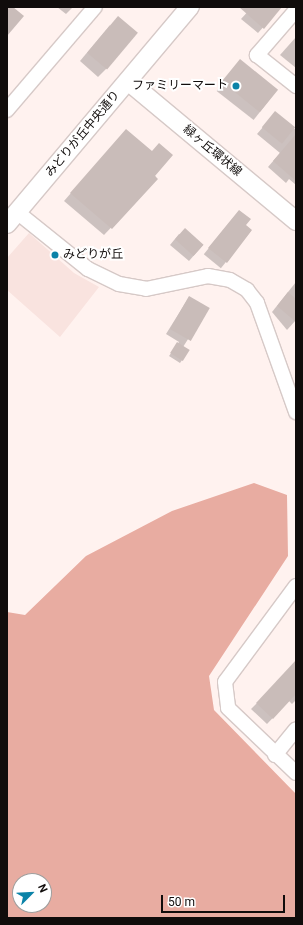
<!DOCTYPE html>
<html>
<head>
<meta charset="utf-8">
<style>
  body { margin:0 }
  #map { position:relative; width:303px; height:925px; overflow:hidden; background:#fff2ef; font-family:Roboto,"Noto Sans JP",sans-serif }
  div>[style] { position:absolute }
  .built>* { inset:0; background:#f9e3df }
  .forest>* { inset:0; background:#e8aca1 }
  .shadow>* { inset:0; background:#0003; transform-origin:0 0 }
  .building>* { inset:0; background:#c9bcb9; transform-origin:0 0 }
  .roads { filter:drop-shadow(1px 0 #d6c9c7) drop-shadow(-1px 0 #d6c9c7) drop-shadow(0 1px #d6c9c7) drop-shadow(0 -1px #d6c9c7) }
  .minor>* { height:14px; margin:-7px; padding:0 7px; transform-origin:7px; border-radius:7px; background:#fff }
  .tertiary>* { height:18px; margin:-9px; padding:0 9px; transform-origin:9px; border-radius:9px; background:#fff }
  .dots>* { width:11px; height:11px; translate:-50% -50%; box-sizing:border-box; border:2px solid #fff; border-radius:50% }
  span { translate:-50% -50%; white-space:nowrap; text-align:center; line-height:1.15; -webkit-text-stroke:4px #fff; paint-order:stroke }
  .poi-label { font-size:12px; color:#100c0b }
  .right { translate:-100% -50%; text-align:right }
  .left { translate:0 -50%; text-align:left }
  .street-label { font-size:12px; color:#100c0b }
  .frame { position:absolute; inset:0; border:8px solid #100c0b; pointer-events:none }
  .north { position:absolute; left:12px; top:873px; width:40px; height:40px; box-sizing:border-box; background:#fff; border:1px solid #9f9e9d; border-radius:50%; rotate:66deg; font-size:11px; font-weight:700; line-height:16px; text-align:center; color:#100c0b }
  .north::after { content:''; display:block; margin:auto; width:14px; height:18px; background:#0b83a8; clip-path:polygon(50% 0,100% 100%,50% 72%,0 100%) }
  .scale { position:absolute; left:161px; top:895px; width:124px; height:18px; box-sizing:border-box; border:2px solid #100c0b; border-top:0; padding-left:5px; font-size:12px; line-height:14px; white-space:nowrap; color:#100c0b; -webkit-text-stroke:3px #fff; paint-order:stroke }
</style>
</head>
<body>
<div id="map">
  <div class="built">
    <i style="clip-path:polygon(29px 233px,74px 273px,99px 287px,60px 337px,7px 290px,7px 258px)"></i>
  </div>
  <div class="forest">
    <i style="clip-path:polygon(evenodd,254px 483px,287px 495px,288px 556px,209px 676px,214px 710px,296px 794px,296px 918px,7px 918px,7px 612px,25px 615px,86px 556px,172px 511px,254px 483px,20px 881px,44px 881px,44px 905px,20px 905px,20px 881px)"></i>
  </div>
  <div class="shadow">
    <i style="clip-path:polygon(57px 7px,73px 7px,66px 14px)"></i>
    <i style="clip-path:polygon(252px 7px,281px 7px,258px 33px,241px 19px)"></i>
    <i style="clip-path:polygon(110px 25px,106px 69px,98px 77px,80px 61px)"></i>
    <i style="clip-path:polygon(296px 37px,296px 68px,280px 55px)"></i>
    <i style="left:240px;top:61px;width:47px;height:38px;rotate:38deg"></i>
    <i style="clip-path:polygon(275px 113px,296px 130px,296px 185px,289px 179px,286px 183px,268px 167px,280px 153px,257px 134px)"></i>
    <i style="clip-path:polygon(126px 130px,157px 179px,104px 235px,64px 201px)"></i>
    <i style="left:234px;top:217px;width:22px;height:48px;rotate:39deg"></i>
    <i style="clip-path:polygon(179px 234px,203px 245px,189px 261px,170px 245px)"></i>
    <i style="clip-path:polygon(296px 282px,296px 320px,287px 330px,272px 312px)"></i>
    <i style="clip-path:polygon(189px 297px,208px 308px,183px 347px,189px 350px,180px 363px,169px 356px,179px 342px,166px 334px)"></i>
    <i style="clip-path:polygon(296px 665px,296px 700px,292px 704px,289px 701px,267px 724px,251px 709px)"></i>
  </div>
  <div class="building">
    <i style="clip-path:polygon(7px 7px,13px 7px,24px 16px,7px 36px)"></i>
    <i style="clip-path:polygon(239px 7px,282px 7px,264px 29px)"></i>
    <i style="left:118px;top:16px;width:26px;height:48px;rotate:40deg"></i>
    <i style="left:240px;top:59px;width:49px;height:29px;rotate:39deg"></i>
    <i style="left:275px;top:111px;width:26px;height:21px;rotate:39deg"></i>
    <i style="clip-path:polygon(126px 129px,152px 151px,159px 143px,173px 155px,155px 176px,158px 179px,112px 229px,70px 193px)"></i>
    <i style="clip-path:polygon(296px 134px,296px 181px,273px 161px)"></i>
    <i style="clip-path:polygon(239px 210px,251px 219px,246px 225px,252px 230px,227px 263px,208px 248px)"></i>
    <i style="left:185px;top:228px;width:25px;height:15px;rotate:42deg"></i>
    <i style="clip-path:polygon(288px 292px,296px 299px,296px 322px,277px 306px)"></i>
    <i style="left:189px;top:296px;width:24px;height:38px;rotate:30deg"></i>
    <i style="left:177px;top:342px;width:15px;height:13px;rotate:32deg"></i>
    <i style="clip-path:polygon(296px 660px,296px 694px,273px 719px,256px 703px)"></i>
  </div>
  <div class="roads">
    <div class="minor">
      <i style="left:296px;top:10px;width:60px;rotate:130.9deg"></i>
      <i style="left:257px;top:55px;width:50px;rotate:38.5deg"></i>
      <i style="left:7px;top:110px;width:135px;rotate:-49.5deg"></i>
      <i style="left:17px;top:212px;width:91px;rotate:38.8deg"></i>
      <i style="left:88px;top:269px;width:34px;rotate:26deg"></i>
      <i style="left:119px;top:284px;width:27px;rotate:10deg"></i>
      <i style="left:146px;top:289px;width:63px;rotate:-11.8deg"></i>
      <i style="left:208px;top:276px;width:22px;rotate:10deg"></i>
      <i style="left:230px;top:280px;width:20px;rotate:30deg"></i>
      <i style="left:247px;top:290px;width:16px;rotate:52deg"></i>
      <i style="left:257px;top:303px;width:116px;rotate:70.3deg"></i>
      <i style="left:296px;top:586px;width:119px;rotate:126.5deg"></i>
      <i style="left:225px;top:682px;width:26px;rotate:83deg"></i>
      <i style="left:228px;top:708px;width:94px;rotate:43.7deg"></i>
      <i style="left:275px;top:755px;width:33px;rotate:-51deg"></i>
    </div>
    <div class="tertiary">
      <i style="left:128px;top:81px;width:219px;rotate:39.8deg"></i>
      <i style="left:7px;top:224px;width:284px;rotate:-49.9deg"></i>
    </div>
  </div>
  <div class="dots">
    <i style="left:236px;top:86px;background:#0b83a8"></i>
    <i style="left:55px;top:255px;background:#0b83a8"></i>
  </div>
  <div class="poi-label">
    <span class="right" style="left:228px;top:86px">ファミリーマート</span>
    <span class="left" style="left:63px;top:255px">みどりが丘</span>
  </div>
  <div class="street-label">
    <span style="left:83px;top:134px;rotate:-50deg">みどりが丘中央通り</span>
    <span style="left:212px;top:151px;rotate:40deg">緑ヶ丘環状線</span>
  </div>
  <div class="frame"></div>
  <div class="north">N</div>
  <div class="scale">50 m</div>
</div>
</body>
</html>
